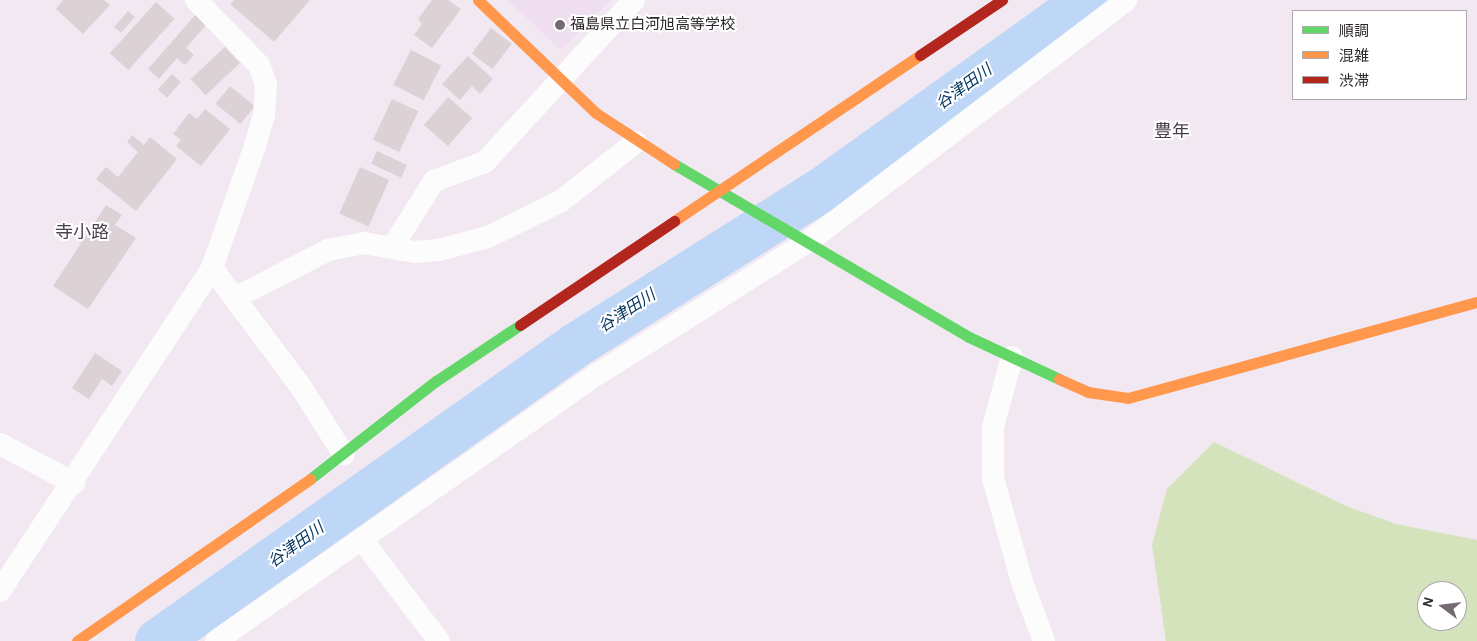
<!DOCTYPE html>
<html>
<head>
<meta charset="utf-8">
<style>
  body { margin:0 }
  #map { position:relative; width:1477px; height:641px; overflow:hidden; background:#f2e8f2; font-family:"Alegreya Sans","Noto Sans JP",sans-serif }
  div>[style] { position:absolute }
  .built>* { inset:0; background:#eedeef }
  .green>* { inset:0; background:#d4e3bc }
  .stream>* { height:8px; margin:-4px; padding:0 4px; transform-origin:4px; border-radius:4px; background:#bfd7f6 }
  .river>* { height:45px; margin:-22.5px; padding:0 22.5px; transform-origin:22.5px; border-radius:22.5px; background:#bfd7f6 }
  .building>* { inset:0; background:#dcd2d6; transform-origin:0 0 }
  .street>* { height:22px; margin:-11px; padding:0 11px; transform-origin:11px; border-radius:11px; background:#fdfcfd }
  .fast>* { height:11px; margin:-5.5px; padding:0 5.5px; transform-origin:5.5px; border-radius:5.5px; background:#63d668 }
  .slow>* { height:11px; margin:-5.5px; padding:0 5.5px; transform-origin:5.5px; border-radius:5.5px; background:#ff974d }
  .jam>* { height:11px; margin:-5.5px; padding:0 5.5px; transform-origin:5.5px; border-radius:5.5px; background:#b3261e }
  .dots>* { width:14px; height:14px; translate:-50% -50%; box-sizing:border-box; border:2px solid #fff; border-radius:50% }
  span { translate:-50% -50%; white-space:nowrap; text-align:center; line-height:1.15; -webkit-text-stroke:4px #fff; paint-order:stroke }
  .poi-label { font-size:15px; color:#2d272d }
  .left { translate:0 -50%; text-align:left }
  .water-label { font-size:16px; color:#00345c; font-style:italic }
  .quarter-label { font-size:18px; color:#4c3f4d }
  .legend { position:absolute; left:1292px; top:10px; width:175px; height:90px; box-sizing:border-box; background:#fff; border:1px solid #aba9ab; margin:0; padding:6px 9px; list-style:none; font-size:15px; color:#2d272d }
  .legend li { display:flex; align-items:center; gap:10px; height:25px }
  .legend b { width:25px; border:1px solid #aba9ab }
  .north { position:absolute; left:1417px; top:581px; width:50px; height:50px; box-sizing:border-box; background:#fff; border:1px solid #aba9ab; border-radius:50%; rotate:285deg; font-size:14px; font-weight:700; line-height:20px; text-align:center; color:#2d272d }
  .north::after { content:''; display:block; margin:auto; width:18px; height:22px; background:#726b72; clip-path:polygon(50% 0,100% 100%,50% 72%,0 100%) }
</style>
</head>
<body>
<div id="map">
  <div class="built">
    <i style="clip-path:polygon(508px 0,611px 0,561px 50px)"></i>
  </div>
  <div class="green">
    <i style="clip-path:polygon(evenodd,1214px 442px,1346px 506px,1396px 524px,1477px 540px,1477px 641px,1166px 641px,1152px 545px,1167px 489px,1214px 442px,1427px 591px,1457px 591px,1457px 621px,1427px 621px,1427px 591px)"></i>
  </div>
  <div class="stream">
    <i style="left:174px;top:641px;width:9px;rotate:-90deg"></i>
  </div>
  <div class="river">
    <i style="left:157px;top:641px;width:512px;rotate:-35.3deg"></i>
    <i style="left:575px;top:345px;width:289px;rotate:-32.3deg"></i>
    <i style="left:819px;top:191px;width:328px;rotate:-35.6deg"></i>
  </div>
  <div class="building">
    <i style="clip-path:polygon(63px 0,104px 0,110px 5px,83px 34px,56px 9px)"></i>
    <i style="clip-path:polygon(234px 0,310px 0,274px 42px,230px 4px)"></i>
    <i style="clip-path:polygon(432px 0,448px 0,461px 9px,432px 48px,414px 35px,422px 24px,418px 19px)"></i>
    <i style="left:156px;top:2px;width:25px;height:69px;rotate:42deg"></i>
    <i style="left:128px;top:11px;width:9px;height:21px;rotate:41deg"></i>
    <i style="clip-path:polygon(197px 13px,208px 23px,186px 48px,194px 55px,185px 65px,177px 58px,159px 79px,148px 69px)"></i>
    <i style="left:491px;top:28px;width:26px;height:32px;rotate:37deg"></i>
    <i style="left:225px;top:47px;width:22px;height:47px;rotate:47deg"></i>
    <i style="left:411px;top:50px;width:34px;height:39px;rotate:27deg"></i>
    <i style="clip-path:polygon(468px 56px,493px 79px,480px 94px,472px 86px,460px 100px,442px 84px)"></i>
    <i style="left:172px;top:74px;width:12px;height:21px;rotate:42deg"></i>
    <i style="left:230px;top:86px;width:32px;height:23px;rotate:39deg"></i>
    <i style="left:448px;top:97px;width:32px;height:37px;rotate:41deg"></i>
    <i style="left:392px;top:99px;width:29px;height:45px;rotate:25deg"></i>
    <i style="clip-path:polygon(205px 109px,230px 129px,201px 166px,176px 146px,181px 140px,173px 134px,189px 113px,197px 119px)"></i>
    <i style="clip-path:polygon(132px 135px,144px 145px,150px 137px,177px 159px,136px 211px,96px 179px,106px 167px,118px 177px,138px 152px,127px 142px)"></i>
    <i style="left:377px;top:151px;width:33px;height:14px;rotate:25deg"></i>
    <i style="left:360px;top:167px;width:32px;height:51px;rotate:24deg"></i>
    <i style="clip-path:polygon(106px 205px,122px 215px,115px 225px,136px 238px,88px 309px,53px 286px)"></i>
    <i style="clip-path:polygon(95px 353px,122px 371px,112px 386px,102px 379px,89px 399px,72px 388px)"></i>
  </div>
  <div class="street">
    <i style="left:393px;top:246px;width:77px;rotate:-57.8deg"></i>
    <i style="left:434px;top:181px;width:54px;rotate:-20.4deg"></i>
    <i style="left:485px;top:162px;width:220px;rotate:-47.4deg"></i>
    <i style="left:212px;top:268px;width:149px;rotate:53.2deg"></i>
    <i style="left:301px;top:387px;width:80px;rotate:57.7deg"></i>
    <i style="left:237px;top:297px;width:102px;rotate:-27.3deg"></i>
    <i style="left:328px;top:250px;width:37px;rotate:-11deg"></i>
    <i style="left:364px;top:243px;width:52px;rotate:10deg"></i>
    <i style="left:415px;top:252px;width:24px;rotate:-5deg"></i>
    <i style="left:439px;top:250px;width:51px;rotate:-14.9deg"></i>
    <i style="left:488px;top:237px;width:81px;rotate:-26.3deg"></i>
    <i style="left:561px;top:201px;width:95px;rotate:-38.2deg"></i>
    <i style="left:1012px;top:357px;width:73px;rotate:105.2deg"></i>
    <i style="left:993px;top:427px;width:51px;rotate:90deg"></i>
    <i style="left:993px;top:478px;width:108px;rotate:74.4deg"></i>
    <i style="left:1022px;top:582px;width:63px;rotate:69.6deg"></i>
    <i style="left:0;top:444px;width:84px;rotate:27.8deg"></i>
    <i style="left:363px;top:541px;width:126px;rotate:52.8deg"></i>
    <i style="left:0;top:591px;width:386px;rotate:-56.7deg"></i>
    <i style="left:212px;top:268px;width:129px;rotate:-70.6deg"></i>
    <i style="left:255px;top:146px;width:32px;rotate:-74deg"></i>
    <i style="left:264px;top:115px;width:30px;rotate:-86deg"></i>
    <i style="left:266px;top:85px;width:21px;rotate:-109deg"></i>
    <i style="left:259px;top:65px;width:91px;rotate:-134.1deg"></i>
    <i style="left:216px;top:641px;width:466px;rotate:-35deg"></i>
    <i style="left:598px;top:374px;width:249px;rotate:-32.2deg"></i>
    <i style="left:809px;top:241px;width:398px;rotate:-37.2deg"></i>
  </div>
  <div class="fast">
    <i style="left:674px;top:164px;width:342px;rotate:30.4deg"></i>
    <i style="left:969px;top:337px;width:99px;rotate:25deg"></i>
    <i style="left:310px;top:479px;width:160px;rotate:-37.9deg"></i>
    <i style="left:436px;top:381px;width:101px;rotate:-33.7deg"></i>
  </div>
  <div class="slow">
    <i style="left:478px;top:0;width:163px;rotate:43.8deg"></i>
    <i style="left:596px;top:113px;width:93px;rotate:33.2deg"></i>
    <i style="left:674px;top:221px;width:297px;rotate:-34deg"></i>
    <i style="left:1059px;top:379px;width:32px;rotate:24deg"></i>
    <i style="left:1088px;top:392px;width:40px;rotate:8.5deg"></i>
    <i style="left:1128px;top:398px;width:362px;rotate:-15.4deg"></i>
    <i style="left:77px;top:641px;width:284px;rotate:-34.8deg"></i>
  </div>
  <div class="jam">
    <i style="left:920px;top:55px;width:99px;rotate:-33.9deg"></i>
    <i style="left:520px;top:325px;width:186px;rotate:-34deg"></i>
  </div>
  <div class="dots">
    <i style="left:560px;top:25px;background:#726b72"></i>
  </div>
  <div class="poi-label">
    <span class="left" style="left:570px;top:25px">福島県立白河旭高等学校</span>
  </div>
  <div class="water-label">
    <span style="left:964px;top:87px;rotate:-36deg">谷津田川</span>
    <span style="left:627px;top:311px;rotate:-33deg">谷津田川</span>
    <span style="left:296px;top:545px;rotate:-36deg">谷津田川</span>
  </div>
  <div class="quarter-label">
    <span style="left:1172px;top:132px">豊年</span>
    <span style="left:82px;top:233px">寺小路</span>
  </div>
  <ul class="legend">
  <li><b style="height:6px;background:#63d668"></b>順調</li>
  <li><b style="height:6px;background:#ff974d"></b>混雑</li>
  <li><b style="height:6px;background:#b3261e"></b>渋滞</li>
  </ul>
  <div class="north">N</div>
</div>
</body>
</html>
